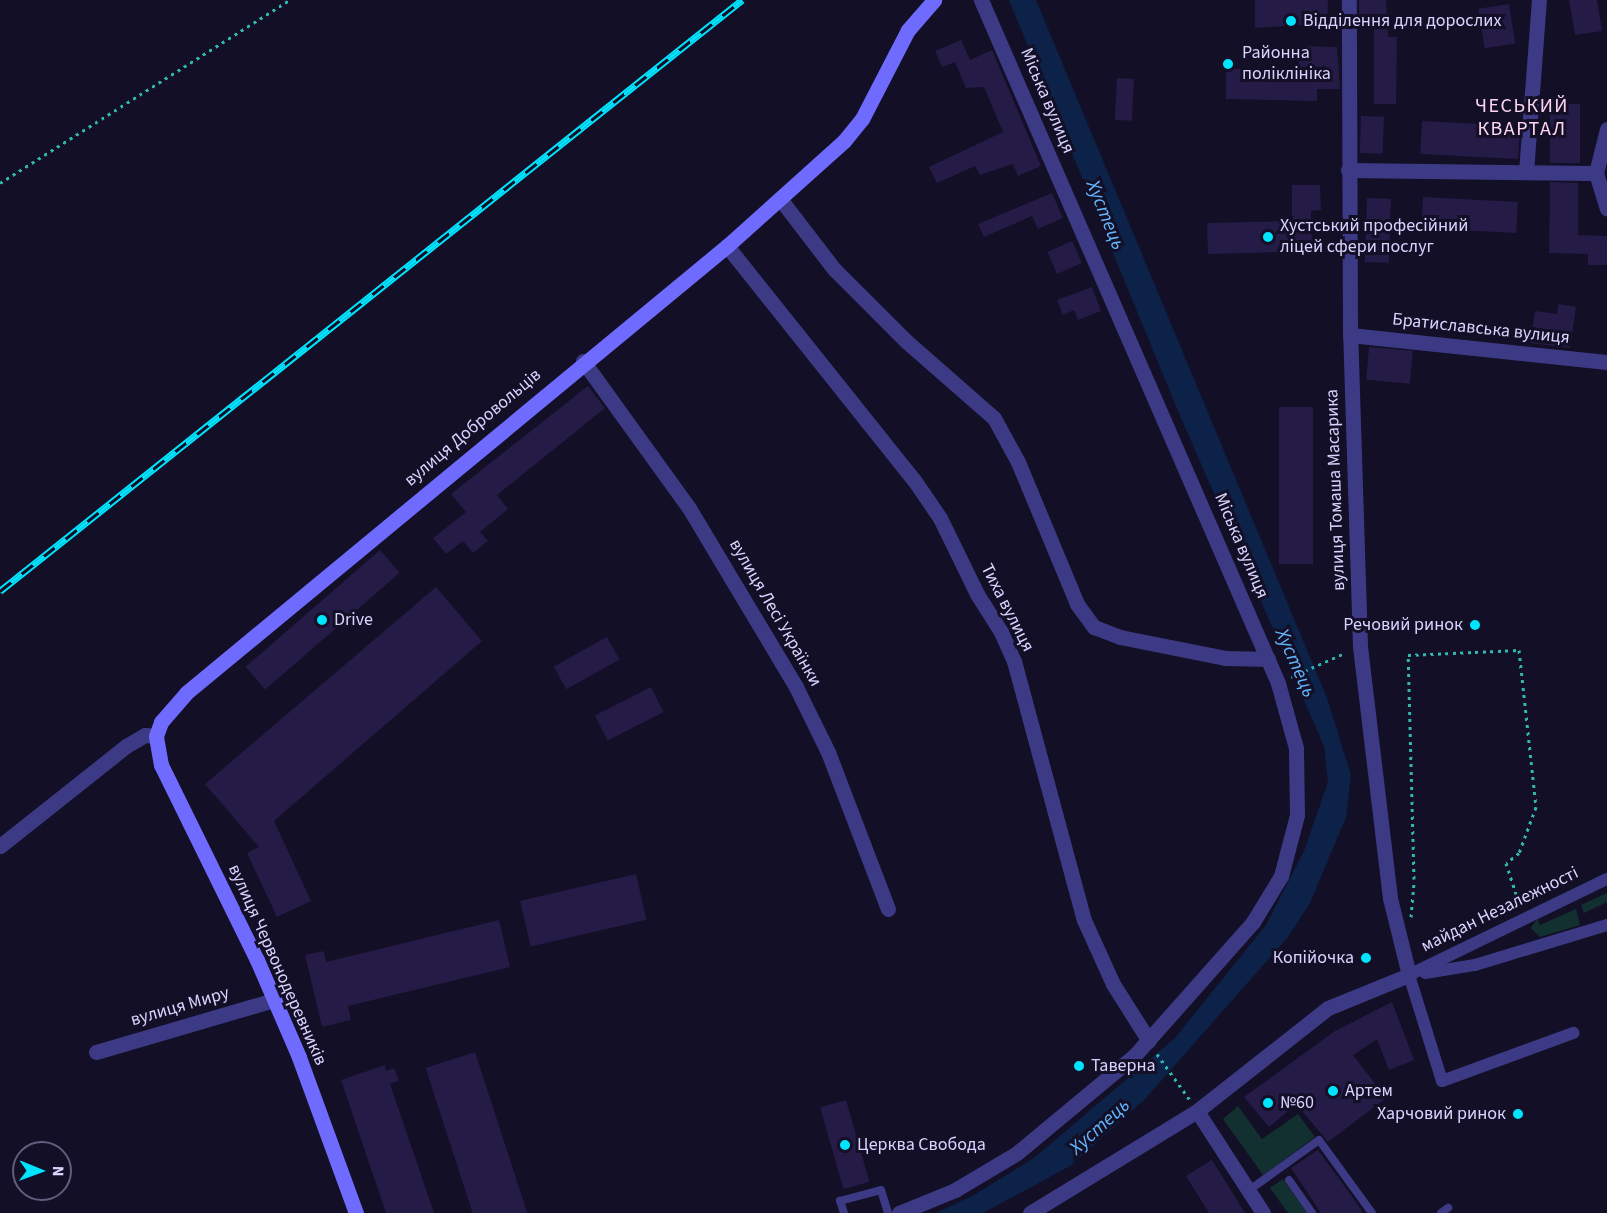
<!DOCTYPE html>
<html>
<head>
<meta charset="utf-8">
<style>
  body { margin:0 }
  #map { position:relative; width:1607px; height:1213px; overflow:hidden; background:#130f26; font-family:"Source Sans 3",sans-serif }
  div>[style] { position:absolute }
  .green>* { inset:0; background:#12302f }
  .water>* { inset:0; background:#0c2248 }
  .building>* { inset:0; background:#241b47; transform-origin:0 0 }
  .path>* { height:3px; margin-top:-1.5px; transform-origin:0; background:repeating-linear-gradient(90deg,#2fb8b0 0 3px,transparent 0 7.5px) }
  .service>* { height:8px; margin:-4px; padding:0 4px; transform-origin:4px; border-radius:4px; background:#3d3a85 }
  .pedestrian>* { height:12px; margin:-6px; padding:0 6px; transform-origin:6px; border-radius:6px; background:#3d3a85 }
  .minor>* { height:15px; margin:-7.5px; padding:0 7.5px; transform-origin:7.5px; border-radius:7.5px; background:#3d3a85 }
  .secondary>* { height:15px; margin:-7.5px; padding:0 7.5px; transform-origin:7.5px; border-radius:7.5px; background:#6f6bff }
  .rail>* { height:7px; margin-top:-3.5px; transform-origin:0; background:repeating-linear-gradient(90deg,#130f26 0 14px,#00e5ff 0 28px); box-sizing:border-box; border-block:2px solid #00e5ff }
  .dots>* { width:16px; height:16px; translate:-50% -50%; box-sizing:border-box; border:3px solid #130f26; border-radius:50% }
  span { translate:-50% -50%; white-space:nowrap; text-align:center; line-height:1.15; -webkit-text-stroke:6px #130f26; paint-order:stroke }
  .poi-label { font-size:18px; color:#d9d4ff }
  .left { translate:0 -50%; text-align:left }
  .right { translate:-100% -50%; text-align:right }
  .street-label { font-size:18px; color:#d9d4ff }
  .neighbourhood-label { font-size:20px; color:#ffd6f0; letter-spacing:1.5px }
  .water-label { font-size:20px; color:#62b6ff; font-style:italic }
  .north { position:absolute; left:12px; top:1141px; width:60px; height:60px; box-sizing:border-box; background:#130f26; border:2px solid #625e7d; border-radius:50%; rotate:91deg; font-size:16px; font-weight:700; line-height:24px; text-align:center; color:#d9d4ff }
  .north::after { content:''; display:block; margin:auto; width:21px; height:27px; background:#00e5ff; clip-path:polygon(50% 0,100% 100%,50% 72%,0 100%) }
</style>
</head>
<body>
<div id="map">
  <div class="green">
    <i style="clip-path:polygon(1607px 893px,1607px 902px,1584px 913px,1581px 905px)"></i>
    <i style="clip-path:polygon(1576px 909px,1580px 925px,1540px 937px,1531px 928px,1537px 919px,1540px 925px)"></i>
    <i style="clip-path:polygon(1238px 1106px,1262px 1139px,1298px 1114px,1315px 1137px,1263px 1175px,1223px 1119px)"></i>
    <i style="clip-path:polygon(1283px 1179px,1307px 1213px,1288px 1213px,1270px 1188px)"></i>
  </div>
  <div class="water">
    <i style="clip-path:polygon(1009px 0,1036px 0,1327px 698px,1351px 775px,1346px 817px,1310px 903px,1288px 937px,1145px 1099px,1070px 1166px,983px 1213px,936px 1213px,974px 1195px,1034px 1158px,1175px 1038px,1266px 925px,1304px 851px,1328px 782px,1324px 746px,1178px 411px)"></i>
  </div>
  <div class="building">
    <i style="clip-path:polygon(1255px 0,1328px 0,1327px 23px,1255px 28px)"></i>
    <i style="clip-path:polygon(1359px 0,1386px 0,1388px 37px,1397px 37px,1396px 104px,1374px 104px,1374px 20px,1359px 21px)"></i>
    <i style="clip-path:polygon(1569px 0,1597px 0,1602px 31px,1575px 35px)"></i>
    <i style="left:1509px;top:4px;width:40px;height:31px;rotate:81deg"></i>
    <i style="clip-path:polygon(961px 40px,970px 60px,992px 50px,1041px 166px,1018px 176px,1013px 164px,980px 175px,975px 166px,937px 183px,929px 167px,1003px 132px,984px 87px,966px 88px,955px 62px,942px 67px,935px 51px)"></i>
    <i style="clip-path:polygon(1299px 46px,1337px 47px,1340px 89px,1317px 89px,1317px 101px,1226px 99px,1226px 69px,1299px 69px)"></i>
    <i style="left:1117px;top:78px;width:17px;height:42px;rotate:3deg"></i>
    <i style="left:1550px;top:104px;width:30px;height:59px"></i>
    <i style="left:1361px;top:116px;width:23px;height:37px;rotate:2deg"></i>
    <i style="left:1422px;top:121px;width:98px;height:33px;rotate:3deg"></i>
    <i style="clip-path:polygon(1550px 182px,1578px 183px,1578px 235px,1607px 236px,1607px 265px,1588px 265px,1588px 254px,1549px 253px)"></i>
    <i style="clip-path:polygon(1292px 185px,1320px 185px,1321px 210px,1311px 211px,1312px 251px,1208px 254px,1207px 223px,1292px 221px)"></i>
    <i style="clip-path:polygon(1052px 193px,1063px 218px,1038px 229px,1032px 216px,984px 237px,978px 224px)"></i>
    <i style="left:1423px;top:197px;width:95px;height:31px;rotate:3deg"></i>
    <i style="left:1367px;top:198px;width:24px;height:64px;rotate:2deg"></i>
    <i style="left:1072px;top:241px;width:24px;height:27px;rotate:66deg"></i>
    <i style="clip-path:polygon(1092px 287px,1101px 311px,1078px 320px,1074px 310px,1063px 315px,1057px 300px)"></i>
    <i style="clip-path:polygon(1558px 304px,1576px 307px,1570px 348px,1530px 343px,1535px 311px,1557px 314px)"></i>
    <i style="left:1369px;top:347px;width:44px;height:33px;rotate:5deg"></i>
    <i style="clip-path:polygon(588px 386px,605px 408px,497px 495px,508px 509px,480px 532px,488px 541px,473px 553px,463px 541px,446px 554px,433px 538px,466px 512px,451px 494px)"></i>
    <i style="left:1279px;top:407px;width:34px;height:157px"></i>
    <i style="left:380px;top:550px;width:30px;height:178px;rotate:49deg"></i>
    <i style="clip-path:polygon(436px 587px,482px 641px,274px 821px,311px 901px,277px 917px,247px 853px,259px 847px,205px 784px)"></i>
    <i style="left:607px;top:637px;width:26px;height:61px;rotate:61deg"></i>
    <i style="left:651px;top:687px;width:28px;height:63px;rotate:63deg"></i>
    <i style="left:636px;top:874px;width:47px;height:119px;rotate:77deg"></i>
    <i style="clip-path:polygon(499px 920px,510px 967px,348px 1006px,351px 1020px,322px 1027px,305px 955px,324px 951px,326px 962px)"></i>
    <i style="clip-path:polygon(1392px 1002px,1414px 1060px,1389px 1070px,1377px 1039px,1353px 1055px,1386px 1098px,1328px 1142px,1296px 1104px,1269px 1127px,1244px 1097px,1335px 1031px)"></i>
    <i style="left:475px;top:1052px;width:169px;height:52px;rotate:72deg"></i>
    <i style="clip-path:polygon(385px 1065px,386px 1071px,394px 1068px,399px 1081px,390px 1084px,434px 1213px,386px 1213px,341px 1080px)"></i>
    <i style="left:846px;top:1100px;width:85px;height:27px;rotate:74deg"></i>
    <i style="clip-path:polygon(1318px 1150px,1356px 1202px,1363px 1213px,1321px 1213px,1291px 1168px)"></i>
    <i style="clip-path:polygon(1212px 1160px,1245px 1213px,1209px 1213px,1186px 1176px)"></i>
  </div>
  <div class="path">
    <i style="left:0;top:183px;width:342px;rotate:-32.3deg"></i>
    <i style="left:1291px;top:677px;width:59px;rotate:-24deg"></i>
    <i style="left:1411px;top:917px;width:38px;rotate:-85deg"></i>
    <i style="left:1414px;top:879px;width:224px;rotate:-91.5deg"></i>
    <i style="left:1408px;top:655px;width:111px;rotate:-2.6deg"></i>
    <i style="left:1519px;top:650px;width:158px;rotate:83.8deg"></i>
    <i style="left:1536px;top:807px;width:49px;rotate:110.3deg"></i>
    <i style="left:1519px;top:853px;width:16px;rotate:142deg"></i>
    <i style="left:1506px;top:863px;width:45px;rotate:72deg"></i>
    <i style="left:1157px;top:1054px;width:57px;rotate:54.3deg"></i>
  </div>
  <div class="service">
    <i style="left:1289px;top:1180px;width:40px;rotate:55.1deg"></i>
    <i style="left:1248px;top:1191px;width:87px;rotate:-35.7deg"></i>
    <i style="left:1319px;top:1140px;width:90px;rotate:54deg"></i>
    <i style="left:844px;top:1213px;width:13px;rotate:-108deg"></i>
    <i style="left:840px;top:1201px;width:42px;rotate:-15deg"></i>
    <i style="left:881px;top:1190px;width:24px;rotate:73deg"></i>
    <i style="left:1441px;top:1213px;width:9px;rotate:-36deg"></i>
  </div>
  <div class="pedestrian">
    <i style="left:1425px;top:973px;width:51px;rotate:-9.1deg"></i>
    <i style="left:1475px;top:965px;width:138px;rotate:-16.9deg"></i>
    <i style="left:1409px;top:975px;width:111px;rotate:72.7deg"></i>
    <i style="left:1442px;top:1081px;width:140px;rotate:-20.1deg"></i>
    <i style="left:1409px;top:975px;width:220px;rotate:-25.9deg"></i>
  </div>
  <div class="minor">
    <i style="left:1607px;top:129px;width:45px;rotate:104deg"></i>
    <i style="left:1596px;top:173px;width:37px;rotate:73deg"></i>
    <i style="left:1348px;top:170px;width:248px;rotate:0.7deg"></i>
    <i style="left:1526px;top:172px;width:172px;rotate:-85.7deg"></i>
    <i style="left:781px;top:200px;width:87px;rotate:52.5deg"></i>
    <i style="left:834px;top:269px;width:102px;rotate:45deg"></i>
    <i style="left:906px;top:341px;width:117px;rotate:41.2deg"></i>
    <i style="left:994px;top:418px;width:50px;rotate:61.4deg"></i>
    <i style="left:1018px;top:462px;width:154px;rotate:67.4deg"></i>
    <i style="left:1077px;top:604px;width:29px;rotate:54deg"></i>
    <i style="left:1094px;top:627px;width:28px;rotate:21deg"></i>
    <i style="left:1120px;top:637px;width:107px;rotate:11.3deg"></i>
    <i style="left:1225px;top:658px;width:43px;rotate:1.3deg"></i>
    <i style="left:727px;top:246px;width:300px;rotate:51.4deg"></i>
    <i style="left:914px;top:480px;width:46px;rotate:55.6deg"></i>
    <i style="left:940px;top:518px;width:85px;rotate:64deg"></i>
    <i style="left:977px;top:594px;width:45px;rotate:57.7deg"></i>
    <i style="left:1001px;top:632px;width:32px;rotate:66deg"></i>
    <i style="left:1014px;top:661px;width:268px;rotate:74.9deg"></i>
    <i style="left:1084px;top:920px;width:70px;rotate:65.6deg"></i>
    <i style="left:1113px;top:984px;width:67px;rotate:57.7deg"></i>
    <i style="left:1350px;top:335px;width:258px;rotate:6deg"></i>
    <i style="left:583px;top:361px;width:181px;rotate:54.2deg"></i>
    <i style="left:689px;top:508px;width:209px;rotate:59.1deg"></i>
    <i style="left:796px;top:687px;width:72px;rotate:63.8deg"></i>
    <i style="left:828px;top:752px;width:168px;rotate:69.1deg"></i>
    <i style="left:0;top:846px;width:161px;rotate:-38.4deg"></i>
    <i style="left:126px;top:746px;width:22px;rotate:-30deg"></i>
    <i style="left:145px;top:735px;width:11px;rotate:5deg"></i>
    <i style="left:96px;top:1052px;width:185px;rotate:-16.3deg"></i>
    <i style="left:1197px;top:1111px;width:121px;rotate:57.1deg"></i>
    <i style="left:899px;top:1213px;width:61px;rotate:-22.3deg"></i>
    <i style="left:955px;top:1190px;width:72px;rotate:-30.8deg"></i>
    <i style="left:1017px;top:1153px;width:153px;rotate:-39.7deg"></i>
    <i style="left:1135px;top:1055px;width:178px;rotate:-48.4deg"></i>
    <i style="left:1253px;top:922px;width:54px;rotate:-58.7deg"></i>
    <i style="left:1281px;top:876px;width:63px;rotate:-75.3deg"></i>
    <i style="left:1297px;top:815px;width:67px;rotate:-90.9deg"></i>
    <i style="left:1296px;top:748px;width:67px;rotate:-105.5deg"></i>
    <i style="left:1278px;top:683px;width:745px;rotate:-113.5deg"></i>
    <i style="left:1030px;top:1213px;width:196px;rotate:-31.4deg"></i>
    <i style="left:1197px;top:1111px;width:167px;rotate:-38.2deg"></i>
    <i style="left:1328px;top:1008px;width:87px;rotate:-22.2deg"></i>
    <i style="left:1409px;top:975px;width:79px;rotate:-103.9deg"></i>
    <i style="left:1390px;top:898px;width:254px;rotate:-96.8deg"></i>
    <i style="left:1360px;top:646px;width:311px;rotate:-91.8deg"></i>
    <i style="left:1350px;top:335px;width:335px;rotate:-90.2deg"></i>
  </div>
  <div class="secondary">
    <i style="left:356px;top:1213px;width:166px;rotate:-110.1deg"></i>
    <i style="left:299px;top:1057px;width:106px;rotate:-113.4deg"></i>
    <i style="left:257px;top:960px;width:217px;rotate:-116.2deg"></i>
    <i style="left:161px;top:765px;width:29px;rotate:-100deg"></i>
    <i style="left:156px;top:736px;width:15px;rotate:-70deg"></i>
    <i style="left:161px;top:722px;width:38px;rotate:-49deg"></i>
    <i style="left:186px;top:693px;width:702px;rotate:-39.57deg"></i>
    <i style="left:727px;top:246px;width:157px;rotate:-41.9deg"></i>
    <i style="left:844px;top:141px;width:28px;rotate:-51deg"></i>
    <i style="left:862px;top:119px;width:100px;rotate:-62.7deg"></i>
    <i style="left:908px;top:30px;width:40px;rotate:-49deg"></i>
  </div>
  <div class="rail">
    <i style="left:0;top:591px;width:949px;rotate:-38.54deg"></i>
  </div>
  <div class="dots">
    <i style="left:1291px;top:21px;background:#00e5ff"></i>
    <i style="left:1228px;top:64px;background:#00e5ff"></i>
    <i style="left:1268px;top:237px;background:#00e5ff"></i>
    <i style="left:322px;top:620px;background:#00e5ff"></i>
    <i style="left:1475px;top:625px;background:#00e5ff"></i>
    <i style="left:1366px;top:958px;background:#00e5ff"></i>
    <i style="left:1079px;top:1066px;background:#00e5ff"></i>
    <i style="left:1333px;top:1091px;background:#00e5ff"></i>
    <i style="left:1268px;top:1103px;background:#00e5ff"></i>
    <i style="left:1518px;top:1114px;background:#00e5ff"></i>
    <i style="left:845px;top:1145px;background:#00e5ff"></i>
  </div>
  <div class="poi-label">
    <span class="left" style="left:1303px;top:21px">Відділення для дорослих</span>
    <span class="left" style="left:1242px;top:64px">Районна<br>поліклініка</span>
    <span class="left" style="left:1280px;top:237px">Хустський професійний<br>ліцей сфери послуг</span>
    <span class="left" style="left:334px;top:620px">Drive</span>
    <span class="right" style="left:1463px;top:625px">Речовий ринок</span>
    <span class="right" style="left:1354px;top:958px">Копійочка</span>
    <span class="left" style="left:1091px;top:1066px">Таверна</span>
    <span class="left" style="left:1345px;top:1091px">Артем</span>
    <span class="left" style="left:1280px;top:1103px">№60</span>
    <span class="right" style="left:1506px;top:1114px">Харчовий ринок</span>
    <span class="left" style="left:857px;top:1145px">Церква Свобода</span>
  </div>
  <div class="street-label">
    <span style="left:1047px;top:101px;rotate:67deg">Міська вулиця</span>
    <span style="left:1481px;top:329px;rotate:6deg">Братиславська вулиця</span>
    <span style="left:473px;top:428px;rotate:-40deg">вулиця Добровольців</span>
    <span style="left:1336px;top:490px;rotate:-92deg">вулиця Томаша Масарика</span>
    <span style="left:1241px;top:546px;rotate:67deg">Міська вулиця</span>
    <span style="left:1007px;top:608px;rotate:63deg">Тиха вулиця</span>
    <span style="left:775px;top:613px;rotate:60deg">вулиця Лесі Українки</span>
    <span style="left:1500px;top:910px;rotate:-26deg">майдан Незалежності</span>
    <span style="left:277px;top:965px;rotate:66deg">вулиця Червонодеревників</span>
    <span style="left:180px;top:1007px;rotate:-16deg">вулиця Миру</span>
  </div>
  <div class="neighbourhood-label">
    <span style="left:1522px;top:118px">ЧЕСЬКИЙ<br>КВАРТАЛ</span>
  </div>
  <div class="water-label">
    <span style="left:1105px;top:215px;rotate:68deg">Хустець</span>
    <span style="left:1295px;top:663px;rotate:66deg">Хустець</span>
    <span style="left:1100px;top:1127px;rotate:-42deg">Хустець</span>
  </div>
  <div class="north">N</div>
</div>
</body>
</html>
